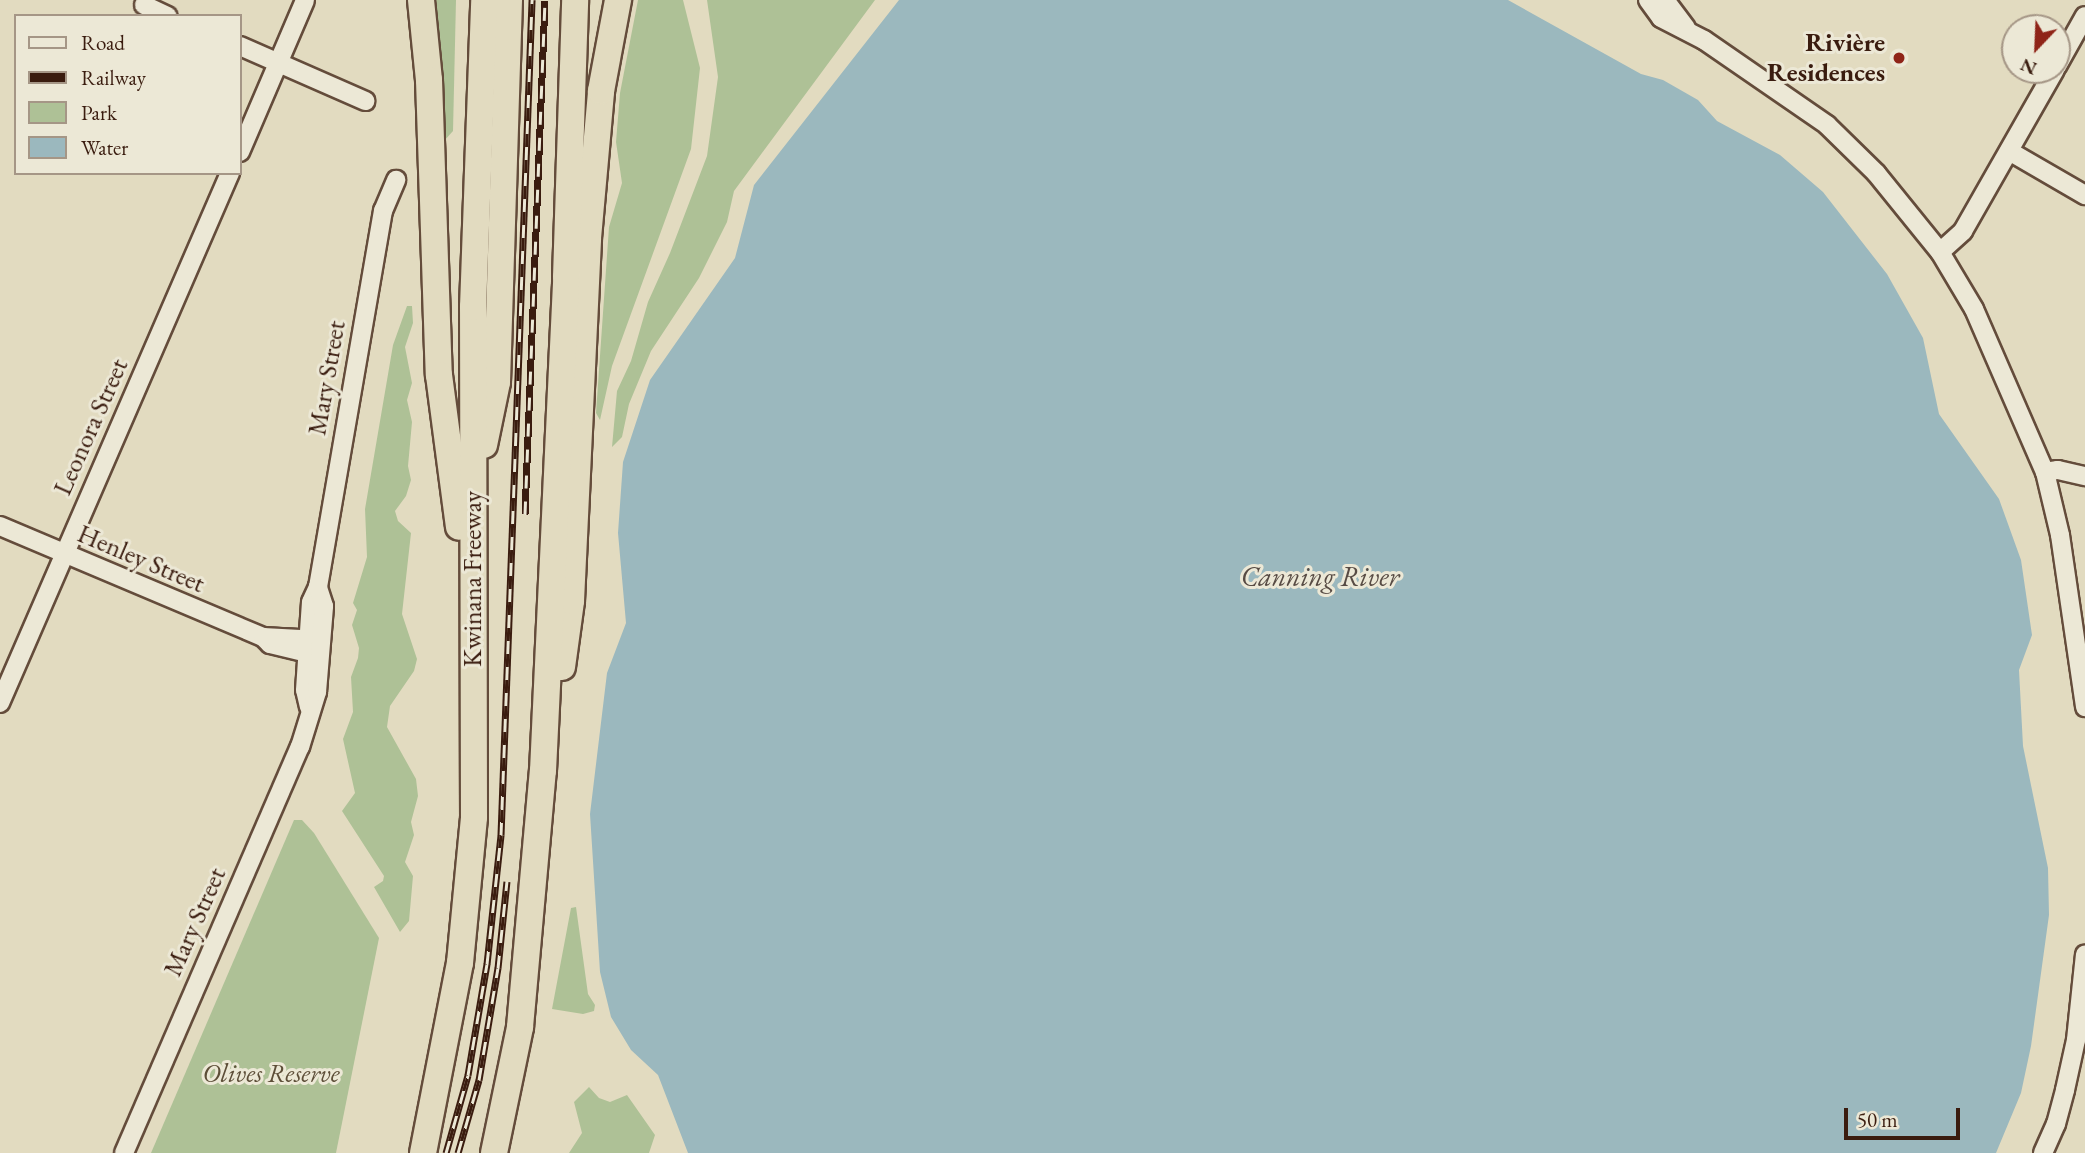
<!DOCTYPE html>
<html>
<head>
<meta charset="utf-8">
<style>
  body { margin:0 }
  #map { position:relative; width:2085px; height:1153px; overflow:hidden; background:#e2dbc0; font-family:"EB Garamond",serif }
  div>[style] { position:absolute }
  .green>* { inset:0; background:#aec196 }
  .water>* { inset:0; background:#9bb8be }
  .roads { filter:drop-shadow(2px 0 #644c3b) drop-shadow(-2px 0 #644c3b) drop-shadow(0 2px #644c3b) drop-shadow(0 -2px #644c3b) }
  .minor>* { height:18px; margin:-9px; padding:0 9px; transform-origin:9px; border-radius:9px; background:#ece8d6 }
  .highway>* { height:26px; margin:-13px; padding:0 13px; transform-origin:13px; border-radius:13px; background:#e2dbc0 }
  .rail>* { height:7px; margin-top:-3.5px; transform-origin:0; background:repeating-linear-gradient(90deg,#ece8d6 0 13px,#3a1c0f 0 26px); box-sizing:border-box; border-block:2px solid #3a1c0f }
  .dots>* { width:19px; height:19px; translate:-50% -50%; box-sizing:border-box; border:4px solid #ece8d6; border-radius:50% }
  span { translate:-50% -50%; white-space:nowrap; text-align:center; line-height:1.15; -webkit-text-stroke:6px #ece8d6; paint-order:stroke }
  .poi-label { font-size:26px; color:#3a1c0f; font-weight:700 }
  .right { translate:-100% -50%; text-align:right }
  .street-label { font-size:26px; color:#3a1c0f }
  .park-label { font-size:26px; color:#5d4e38; font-style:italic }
  .water-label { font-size:28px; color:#574b44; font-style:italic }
  .legend { position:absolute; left:14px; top:14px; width:228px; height:161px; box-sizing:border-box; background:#ece8d6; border:2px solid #a59686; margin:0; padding:9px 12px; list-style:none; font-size:21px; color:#3a1c0f }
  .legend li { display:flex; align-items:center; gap:14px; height:35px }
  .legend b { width:35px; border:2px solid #a59686 }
  .north { position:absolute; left:2001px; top:14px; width:70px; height:70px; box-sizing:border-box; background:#ece8d6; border:2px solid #a59686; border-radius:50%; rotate:203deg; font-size:19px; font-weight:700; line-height:28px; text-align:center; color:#3a1c0f }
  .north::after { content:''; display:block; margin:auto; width:24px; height:32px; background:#8f2418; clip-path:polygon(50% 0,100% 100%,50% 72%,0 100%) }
  .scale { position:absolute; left:1844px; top:1108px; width:116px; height:32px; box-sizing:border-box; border:4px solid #3a1c0f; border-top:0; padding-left:9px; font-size:21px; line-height:24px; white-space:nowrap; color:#3a1c0f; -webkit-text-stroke:5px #ece8d6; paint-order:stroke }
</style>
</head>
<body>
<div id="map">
  <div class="green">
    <i style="clip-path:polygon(436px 0,456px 0,453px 131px,444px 141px)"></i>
    <i style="clip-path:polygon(638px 0,683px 0,700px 68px,691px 149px,612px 366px,600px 420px,596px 413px,609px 227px,622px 183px,616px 142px,620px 93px)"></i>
    <i style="clip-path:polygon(707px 0,875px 0,734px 191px,727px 222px,699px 278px,651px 351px,629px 404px,622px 437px,612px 447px,617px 391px,631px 361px,648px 302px,670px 253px,707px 156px,718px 77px)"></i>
    <i style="clip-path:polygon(407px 306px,412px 306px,413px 323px,405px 347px,412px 383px,407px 400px,412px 422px,408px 466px,411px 480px,406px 496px,395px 511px,398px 521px,411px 533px,402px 614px,417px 659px,414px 671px,390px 706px,387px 727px,416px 779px,418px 796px,411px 822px,414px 835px,405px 862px,413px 876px,409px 921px,400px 932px,374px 887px,383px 881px,384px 876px,342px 811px,355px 793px,343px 739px,353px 712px,351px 677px,358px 658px,359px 648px,352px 625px,357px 610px,353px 603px,367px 557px,365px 509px,393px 345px)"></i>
    <i style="clip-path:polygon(294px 820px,302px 820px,314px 833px,379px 938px,336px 1153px,151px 1153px)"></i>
    <i style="clip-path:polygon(576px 907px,588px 994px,595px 1005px,594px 1011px,583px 1014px,552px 1009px,571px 908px)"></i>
    <i style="clip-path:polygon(589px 1087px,599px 1098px,610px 1102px,627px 1095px,655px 1135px,649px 1153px,569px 1153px,582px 1133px,574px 1102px)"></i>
  </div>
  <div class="water">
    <i style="clip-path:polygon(899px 0,1508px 0,1641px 74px,1663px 80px,1698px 100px,1717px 121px,1780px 155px,1823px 192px,1887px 274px,1923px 338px,1939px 414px,1999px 499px,2021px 560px,2032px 635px,2019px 670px,2023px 746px,2048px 868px,2049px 915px,2031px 1046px,2021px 1093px,1996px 1153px,688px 1153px,658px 1075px,631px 1050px,611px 1017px,600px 972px,590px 814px,607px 673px,626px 623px,618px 533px,623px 462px,650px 380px,735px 258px,754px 185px)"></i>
  </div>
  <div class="roads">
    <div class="minor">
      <i style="left:1648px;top:0;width:22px;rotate:54deg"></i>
      <i style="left:1661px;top:18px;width:48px;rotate:27.1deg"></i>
      <i style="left:1704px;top:40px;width:150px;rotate:34.6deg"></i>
      <i style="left:1827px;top:125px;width:69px;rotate:44.4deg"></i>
      <i style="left:1876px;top:173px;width:102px;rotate:51deg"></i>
      <i style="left:1940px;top:252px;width:66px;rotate:59.2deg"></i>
      <i style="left:1974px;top:309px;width:178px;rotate:66.5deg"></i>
      <i style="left:2045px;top:472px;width:65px;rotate:76.6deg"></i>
      <i style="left:2060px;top:535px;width:174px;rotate:81.7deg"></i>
      <i style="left:1665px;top:0;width:35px;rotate:53deg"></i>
      <i style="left:144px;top:5px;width:26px;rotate:25deg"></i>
      <i style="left:240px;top:46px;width:137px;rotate:23.7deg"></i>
      <i style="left:2057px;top:66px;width:57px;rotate:-60.8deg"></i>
      <i style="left:2009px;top:151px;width:88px;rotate:30.1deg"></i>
      <i style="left:240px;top:152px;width:165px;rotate:-66.8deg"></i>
      <i style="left:1940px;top:252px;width:31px;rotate:-42deg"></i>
      <i style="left:1963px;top:231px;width:185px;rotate:-60.3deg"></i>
      <i style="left:2045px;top:472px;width:13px;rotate:-9deg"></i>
      <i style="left:2058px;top:470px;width:28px;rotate:13deg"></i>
      <i style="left:0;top:526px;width:285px;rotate:22.9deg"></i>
      <i style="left:263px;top:637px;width:10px;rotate:45deg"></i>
      <i style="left:270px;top:644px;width:47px;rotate:13.4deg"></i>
      <i style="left:263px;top:637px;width:56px;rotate:3.1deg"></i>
      <i style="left:0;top:703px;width:578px;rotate:-66.54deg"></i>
      <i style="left:309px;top:707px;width:17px;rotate:-103deg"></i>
      <i style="left:305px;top:690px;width:88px;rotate:-86.1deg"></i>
      <i style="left:311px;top:602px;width:17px;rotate:-65deg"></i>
      <i style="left:318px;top:587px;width:382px;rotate:-80.2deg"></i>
      <i style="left:383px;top:211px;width:34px;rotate:-67deg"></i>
      <i style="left:124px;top:1153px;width:443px;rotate:-66.6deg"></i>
      <i style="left:300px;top:747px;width:58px;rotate:-72.8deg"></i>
      <i style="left:317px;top:692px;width:86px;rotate:-85.3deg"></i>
      <i style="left:324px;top:606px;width:20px;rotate:-108deg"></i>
      <i style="left:2043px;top:1153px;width:32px;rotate:-66deg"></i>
      <i style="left:2056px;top:1124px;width:35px;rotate:-75deg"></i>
      <i style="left:2065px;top:1090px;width:51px;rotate:-77.6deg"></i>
      <i style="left:2076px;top:1040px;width:86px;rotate:-84deg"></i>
    </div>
    <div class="highway">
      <i style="left:421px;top:0;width:80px;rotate:84.3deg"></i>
      <i style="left:429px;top:80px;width:295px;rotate:88.1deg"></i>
      <i style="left:439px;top:375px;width:153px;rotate:82.5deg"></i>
      <i style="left:484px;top:445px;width:64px;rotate:-78.3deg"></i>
      <i style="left:497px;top:382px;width:382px;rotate:-88.2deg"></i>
      <i style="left:562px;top:667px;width:67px;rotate:-82.2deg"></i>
      <i style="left:571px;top:601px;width:363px;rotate:-87.3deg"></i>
      <i style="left:588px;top:238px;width:148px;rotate:-84.9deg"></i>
      <i style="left:601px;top:91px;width:93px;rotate:-79.4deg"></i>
      <i style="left:423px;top:1153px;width:194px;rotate:-79deg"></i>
      <i style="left:460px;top:963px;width:147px;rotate:-84.5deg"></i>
      <i style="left:474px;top:817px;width:510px;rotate:-90.11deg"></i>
      <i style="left:473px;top:307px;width:307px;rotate:-87.9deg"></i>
      <i style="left:494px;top:1153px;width:129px;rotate:-78.3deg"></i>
      <i style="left:520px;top:1027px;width:257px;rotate:-84.9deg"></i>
      <i style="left:543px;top:771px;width:495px;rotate:-87.3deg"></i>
      <i style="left:566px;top:277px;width:277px;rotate:-88.1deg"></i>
    </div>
  </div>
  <div class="rail">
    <i style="left:525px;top:514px;width:514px;rotate:-87.77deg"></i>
    <i style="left:446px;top:1153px;width:81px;rotate:-74.2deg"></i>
    <i style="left:468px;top:1075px;width:113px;rotate:-80.3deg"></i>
    <i style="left:487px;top:964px;width:130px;rotate:-83.8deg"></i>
    <i style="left:501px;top:835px;width:836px;rotate:-87.87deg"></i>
    <i style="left:458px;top:1153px;width:76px;rotate:-74deg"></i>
    <i style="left:479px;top:1080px;width:114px;rotate:-80.4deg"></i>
    <i style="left:498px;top:968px;width:87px;rotate:-84.1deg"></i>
  </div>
  <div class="dots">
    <i style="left:1899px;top:58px;background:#8f2418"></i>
  </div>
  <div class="poi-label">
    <span class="right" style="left:1885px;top:58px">Rivière<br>Residences</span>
  </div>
  <div class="street-label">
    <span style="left:327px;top:378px;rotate:-80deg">Mary Street</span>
    <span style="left:91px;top:427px;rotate:-66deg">Leonora Street</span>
    <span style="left:141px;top:559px;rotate:23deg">Henley Street</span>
    <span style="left:473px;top:579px;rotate:-90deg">Kwinana Freeway</span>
    <span style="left:195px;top:922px;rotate:-66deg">Mary Street</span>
  </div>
  <div class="park-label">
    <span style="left:271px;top:1074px">Olives Reserve</span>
  </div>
  <div class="water-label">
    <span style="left:1320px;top:576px">Canning River</span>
  </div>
  <ul class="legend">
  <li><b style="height:9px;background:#ece8d6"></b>Road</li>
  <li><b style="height:9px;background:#3a1c0f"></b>Railway</li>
  <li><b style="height:19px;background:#aec196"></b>Park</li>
  <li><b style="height:19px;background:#9bb8be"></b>Water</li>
  </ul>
  <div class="north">N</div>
  <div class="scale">50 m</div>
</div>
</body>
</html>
